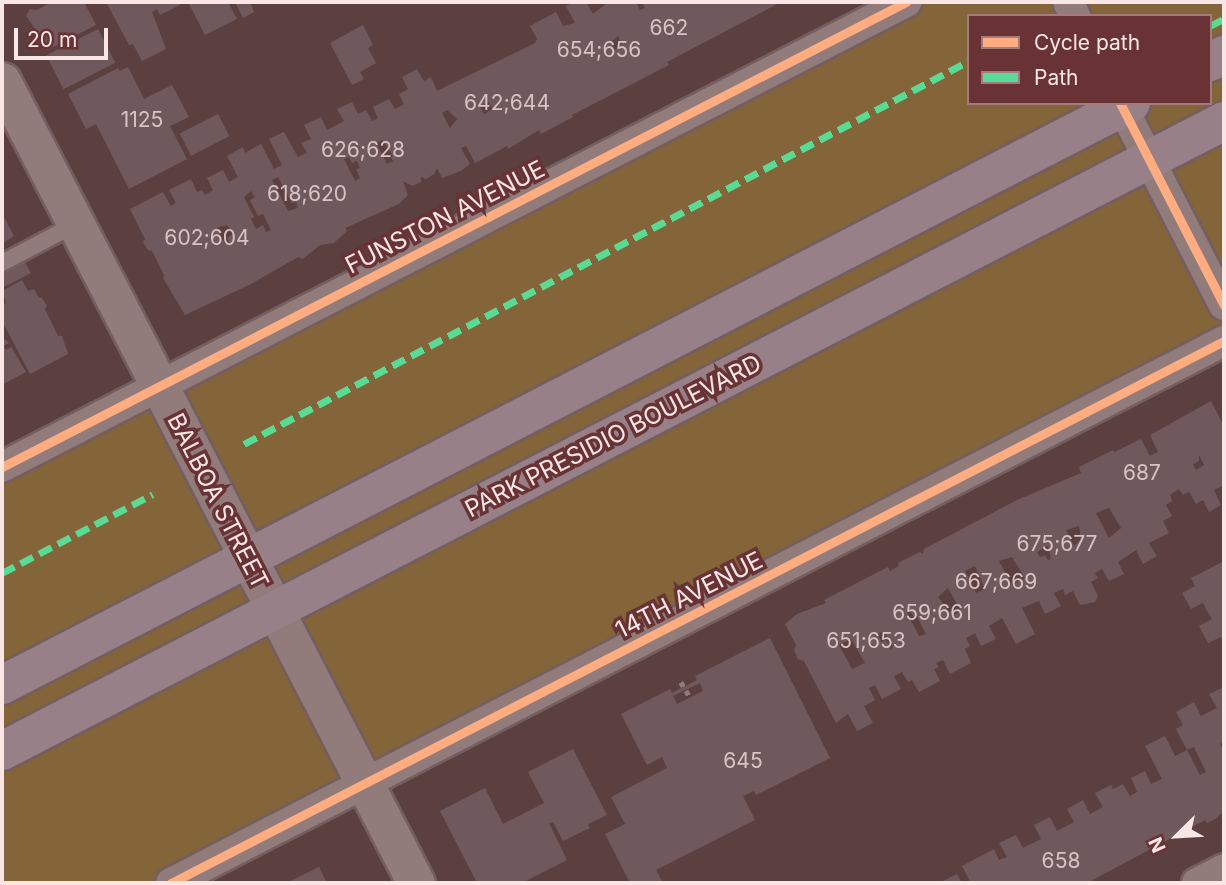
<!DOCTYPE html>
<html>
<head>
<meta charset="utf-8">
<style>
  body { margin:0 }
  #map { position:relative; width:1226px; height:885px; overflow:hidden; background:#5c4040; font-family:Inter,sans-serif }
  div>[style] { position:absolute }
  .green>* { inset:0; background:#846539 }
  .building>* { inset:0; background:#6f595c; transform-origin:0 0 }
  .path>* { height:4.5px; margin-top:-2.25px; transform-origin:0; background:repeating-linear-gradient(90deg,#907c7c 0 5px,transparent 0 10px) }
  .roads { filter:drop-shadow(2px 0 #745e5f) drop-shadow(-2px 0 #745e5f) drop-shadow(0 2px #745e5f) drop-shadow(0 -2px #745e5f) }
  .service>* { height:16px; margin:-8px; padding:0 8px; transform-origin:8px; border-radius:8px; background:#927b7b }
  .minor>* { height:30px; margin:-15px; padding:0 15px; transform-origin:15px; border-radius:15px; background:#927b7b }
  .tertiary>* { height:37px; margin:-18.5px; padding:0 18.5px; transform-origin:18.5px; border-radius:18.5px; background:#927b7b }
  .trunk>* { height:38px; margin:-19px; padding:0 19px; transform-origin:19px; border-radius:19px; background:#978088 }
  .quiet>* { height:7px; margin-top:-3.5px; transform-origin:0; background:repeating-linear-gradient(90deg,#5adb95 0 14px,transparent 0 21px) }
  .cycleway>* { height:9px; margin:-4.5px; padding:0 4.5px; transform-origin:4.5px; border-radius:4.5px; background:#ffac80 }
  span { translate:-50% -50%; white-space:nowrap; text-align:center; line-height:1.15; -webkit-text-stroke:7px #693335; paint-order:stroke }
  .number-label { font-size:21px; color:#d8c3c4 }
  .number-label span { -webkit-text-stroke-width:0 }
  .street-label { font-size:24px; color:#fbe6e6 }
  .frame { position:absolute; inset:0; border:4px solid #fbe6e6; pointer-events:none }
  .legend { position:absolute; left:967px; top:14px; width:245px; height:91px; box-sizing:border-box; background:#693335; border:2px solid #a37b7c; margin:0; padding:9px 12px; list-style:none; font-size:21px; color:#fbe6e6 }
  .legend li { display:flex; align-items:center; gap:14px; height:35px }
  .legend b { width:35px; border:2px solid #a37b7c }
  .north { position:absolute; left:1142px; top:801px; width:70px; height:70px; -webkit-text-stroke:5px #693335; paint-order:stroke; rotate:246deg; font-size:19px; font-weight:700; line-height:28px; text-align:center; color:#fbe6e6 }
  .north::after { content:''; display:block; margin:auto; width:24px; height:32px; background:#fbe6e6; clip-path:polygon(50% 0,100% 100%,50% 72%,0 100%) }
  .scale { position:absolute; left:14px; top:28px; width:94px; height:32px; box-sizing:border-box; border:4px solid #fbe6e6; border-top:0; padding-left:9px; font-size:21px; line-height:24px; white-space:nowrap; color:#fbe6e6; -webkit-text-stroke:5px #693335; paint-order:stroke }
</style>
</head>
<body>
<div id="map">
  <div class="green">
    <i style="clip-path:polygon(evenodd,906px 2px,1224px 2px,1224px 341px,172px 883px,2px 883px,2px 468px,906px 2px,969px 16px,1210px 16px,1210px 103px,969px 103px,969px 16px)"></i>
  </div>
  <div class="building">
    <i style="clip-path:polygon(52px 2px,84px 2px,96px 25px,47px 50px,41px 45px,40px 36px,26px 16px,30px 9px,37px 10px)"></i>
    <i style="clip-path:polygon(106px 2px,178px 2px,180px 5px,160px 15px,157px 9px,152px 12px,166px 49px,142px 61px,133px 44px,129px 45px)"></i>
    <i style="clip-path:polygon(188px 2px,228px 2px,237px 19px,205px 35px)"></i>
    <i style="clip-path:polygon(235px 2px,256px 2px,251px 4px,254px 12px,243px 18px)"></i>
    <i style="clip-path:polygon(evenodd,574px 2px,586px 2px,593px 14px,606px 4px,604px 2px,636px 2px,640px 10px,645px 8px,642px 2px,781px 2px,667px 62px,669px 65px,572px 115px,573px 117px,541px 134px,539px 130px,508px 149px,507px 146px,475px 163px,466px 146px,461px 148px,470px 164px,461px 171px,442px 178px,437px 168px,434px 174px,426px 179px,421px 177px,421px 182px,412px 186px,403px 181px,408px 195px,399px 204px,345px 228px,347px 231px,334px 243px,320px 245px,303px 259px,298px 257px,251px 284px,185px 315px,163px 278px,164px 275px,152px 251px,148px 250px,143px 242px,145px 239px,130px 209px,163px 192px,171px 206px,176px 203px,169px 190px,191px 179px,197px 192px,202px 190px,205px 195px,213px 190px,207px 178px,223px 170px,229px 182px,238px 177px,227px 156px,243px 147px,245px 153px,261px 144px,274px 169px,282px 165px,269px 139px,284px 132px,298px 157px,307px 153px,301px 143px,311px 139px,304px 125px,321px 117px,327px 130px,344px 121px,337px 109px,352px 102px,358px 114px,366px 110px,372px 121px,378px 118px,373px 107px,389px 99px,395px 109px,404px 104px,399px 94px,408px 89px,402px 77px,417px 69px,424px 81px,431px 77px,437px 91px,535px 43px,537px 39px,530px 26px,556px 12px,563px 26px,575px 23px,566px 6px,574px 2px,618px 36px,622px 44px,615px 50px,611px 42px,618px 36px,574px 2px,489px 102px,493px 109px,484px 114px,480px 107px,489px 102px,574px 2px,447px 110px,457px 119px,450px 128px,442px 113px,447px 110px,574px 2px,382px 140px,393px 156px,391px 157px,393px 161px,387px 164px,376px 143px,382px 140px,574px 2px,349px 157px,352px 163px,357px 161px,360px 168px,356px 169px,360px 178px,355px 181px,344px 159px,349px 157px,574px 2px,278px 177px,292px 203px,296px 202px,298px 207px,295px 209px,288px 211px,272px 180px,278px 177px,574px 2px,251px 191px,255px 197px,250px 200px,258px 216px,263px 214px,271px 230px,266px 232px,263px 225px,256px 229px,251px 219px,254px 217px,244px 197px,251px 191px,574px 2px,226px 225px,235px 233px,227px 238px,229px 242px,225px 244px,217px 228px,226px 225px)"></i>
    <i style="clip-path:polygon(363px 25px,373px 45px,368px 48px,376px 63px,360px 72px,364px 79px,352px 85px,330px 43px)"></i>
    <i style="left:98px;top:29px;width:38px;height:58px;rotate:63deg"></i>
    <i style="clip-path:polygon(128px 67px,144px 99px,172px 85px,189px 117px,170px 126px,187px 159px,129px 189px,96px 124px,86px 129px,68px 94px,118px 68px,120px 71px)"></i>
    <i style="left:218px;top:114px;width:25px;height:43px;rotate:63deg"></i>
    <i style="clip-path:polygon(2px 213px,14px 236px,2px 244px)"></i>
    <i style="clip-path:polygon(22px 257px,31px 273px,2px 288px,2px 268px)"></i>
    <i style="clip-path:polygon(22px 280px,28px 291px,34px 289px,39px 298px,42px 298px,47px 306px,45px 309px,58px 336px,62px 336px,68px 354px,30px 374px,2px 321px,2px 305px,6px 303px,2px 291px)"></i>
    <i style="clip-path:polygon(2px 337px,9px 343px,3px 346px,6px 350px,11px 347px,26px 372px,2px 385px)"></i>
    <i style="clip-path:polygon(evenodd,1211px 401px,1224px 426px,1224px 485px,1214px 490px,1221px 505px,1209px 512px,1203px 500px,1196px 504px,1189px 492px,1183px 495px,1179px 489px,1170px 495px,1172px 501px,1166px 505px,1172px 516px,1163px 521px,1169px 533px,1149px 543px,1157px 556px,1143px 564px,1136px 550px,1118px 562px,1124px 574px,1109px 581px,1102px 569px,1095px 573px,1098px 578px,1091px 582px,1098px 596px,1095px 602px,1080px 605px,1073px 591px,1065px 595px,1063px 589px,1054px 593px,1061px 606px,1045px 614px,1039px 601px,1022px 608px,1035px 634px,1016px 644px,1002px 618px,989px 626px,996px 639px,981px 646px,975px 633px,966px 638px,970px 646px,965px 649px,971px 663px,950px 674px,943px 660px,936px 663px,939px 667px,934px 669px,940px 681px,919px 692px,912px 680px,908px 682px,902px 672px,894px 676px,901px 689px,882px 699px,875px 685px,869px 688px,875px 700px,864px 706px,873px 723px,857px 731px,848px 714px,836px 723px,804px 661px,798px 659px,794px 650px,796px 645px,785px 624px,797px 614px,826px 603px,824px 600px,888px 567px,890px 571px,899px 566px,898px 563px,920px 552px,923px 554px,924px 549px,1017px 500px,1081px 473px,1079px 467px,1113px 450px,1114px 452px,1141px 439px,1150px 456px,1158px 452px,1150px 435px,1211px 401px,1199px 455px,1204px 465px,1196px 470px,1193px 464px,1199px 461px,1199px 455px,1211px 401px,1109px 508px,1121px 528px,1109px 538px,1096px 513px,1109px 508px,1211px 401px,1079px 526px,1081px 539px,1074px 546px,1066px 530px,1079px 526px,1211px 401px,1048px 546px,1051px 559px,1048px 560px,1045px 555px,1040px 557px,1037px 552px,1048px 546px,1211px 401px,1012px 557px,1025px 578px,1012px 585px,999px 561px,1012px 557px,1211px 401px,975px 566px,985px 589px,976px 593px,965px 571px,975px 566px,1211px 401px,948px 588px,961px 611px,954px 615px,952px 611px,949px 612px,938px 597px,948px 588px,1211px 401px,910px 611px,913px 616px,916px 615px,926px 634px,919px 636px,907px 613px,910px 611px,1211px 401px,882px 632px,885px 633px,893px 646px,891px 650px,886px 640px,881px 642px,878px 634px,882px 632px,1211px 401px,851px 639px,865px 663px,852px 669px,839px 645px,851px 639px)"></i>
    <i style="clip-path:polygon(1224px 561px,1224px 644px,1221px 637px,1208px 643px,1199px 626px,1212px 619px,1207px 611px,1203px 603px,1191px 609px,1182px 593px,1195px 586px,1191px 578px)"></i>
    <i style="clip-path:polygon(evenodd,770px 638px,830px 758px,756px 795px,754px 791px,743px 796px,755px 820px,656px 870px,663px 883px,630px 883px,605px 834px,625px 824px,611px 797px,667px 768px,662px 757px,647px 765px,621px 714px,670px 689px,672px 693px,697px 680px,695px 676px,770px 638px,700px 683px,703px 691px,677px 704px,673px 696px,700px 683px)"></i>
    <i style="clip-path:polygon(evenodd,1224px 687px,1224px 742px,1220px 744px,1224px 752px,1224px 810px,1217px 818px,1207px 823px,1205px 820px,1087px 883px,971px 883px,962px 866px,994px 849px,999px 860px,1007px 857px,999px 843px,1016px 835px,1023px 848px,1041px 839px,1034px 825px,1050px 817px,1057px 831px,1074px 822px,1067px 809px,1083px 800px,1090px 814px,1103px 807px,1095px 793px,1111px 785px,1113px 789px,1123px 784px,1130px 796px,1137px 792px,1131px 778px,1145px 771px,1151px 784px,1162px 779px,1145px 746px,1165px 736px,1175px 756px,1187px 750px,1176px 729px,1183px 725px,1176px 712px,1194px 702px,1201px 716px,1217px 708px,1209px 694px,1224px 687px,1194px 747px,1206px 772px,1200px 775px,1187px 750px,1194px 747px)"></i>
    <i style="clip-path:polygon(573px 749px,607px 815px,588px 824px,590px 828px,563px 841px,553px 822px,549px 823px,567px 860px,522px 883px,477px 883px,440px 811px,485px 788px,503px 824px,544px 803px,528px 772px)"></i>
    <i style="clip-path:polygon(319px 867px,327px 883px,286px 883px)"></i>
    <i style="clip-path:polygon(957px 874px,962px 883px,939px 883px)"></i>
  </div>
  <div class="path">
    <i style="left:681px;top:682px;width:17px;rotate:59deg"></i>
  </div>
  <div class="roads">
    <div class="service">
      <i style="left:2px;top:263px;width:84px;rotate:-27.8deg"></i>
    </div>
    <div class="minor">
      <i style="left:1068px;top:2px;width:16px;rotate:63deg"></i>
      <i style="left:1120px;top:103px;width:227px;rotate:62.8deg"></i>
      <i style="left:2px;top:467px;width:1017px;rotate:-27.22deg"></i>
      <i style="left:171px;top:883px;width:1184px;rotate:-27.24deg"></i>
      <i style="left:1197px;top:883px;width:30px;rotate:-27deg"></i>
    </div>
    <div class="tertiary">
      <i style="left:2px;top:81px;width:903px;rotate:62.7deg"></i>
    </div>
    <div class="trunk">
      <i style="left:1210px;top:62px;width:16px;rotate:-27deg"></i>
      <i style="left:2px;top:685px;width:1270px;rotate:-27.27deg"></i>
      <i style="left:2px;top:751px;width:1375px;rotate:-27.27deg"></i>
    </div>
  </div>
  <div class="quiet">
    <i style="left:1210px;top:26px;width:16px;rotate:-27deg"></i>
    <i style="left:244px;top:444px;width:820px;rotate:-27.85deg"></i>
    <i style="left:2px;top:573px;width:170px;rotate:-27.6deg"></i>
  </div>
  <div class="cycleway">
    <i style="left:1120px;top:103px;width:227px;rotate:62.8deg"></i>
    <i style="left:2px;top:467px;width:1017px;rotate:-27.22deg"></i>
    <i style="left:171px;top:883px;width:1184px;rotate:-27.24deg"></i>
  </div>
  <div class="number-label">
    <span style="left:669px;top:28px">662</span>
    <span style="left:599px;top:50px">654;656</span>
    <span style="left:507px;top:103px">642;644</span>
    <span style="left:142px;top:120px">1125</span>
    <span style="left:363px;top:150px">626;628</span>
    <span style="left:307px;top:194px">618;620</span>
    <span style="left:207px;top:238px">602;604</span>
    <span style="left:1142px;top:473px">687</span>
    <span style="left:1057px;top:544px">675;677</span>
    <span style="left:996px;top:582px">667;669</span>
    <span style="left:932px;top:613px">659;661</span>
    <span style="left:866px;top:641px">651;653</span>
    <span style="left:743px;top:761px">645</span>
    <span style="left:1061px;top:861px">658</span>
  </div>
  <div class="street-label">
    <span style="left:445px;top:217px;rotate:-27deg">FUNSTON AVENUE</span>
    <span style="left:613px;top:436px;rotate:-27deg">PARK PRESIDIO BOULEVARD</span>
    <span style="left:218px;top:501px;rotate:63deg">BALBOA STREET</span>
    <span style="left:689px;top:595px;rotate:-27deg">14TH AVENUE</span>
  </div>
  <div class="frame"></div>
  <ul class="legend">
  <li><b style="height:9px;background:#ffac80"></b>Cycle path</li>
  <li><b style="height:9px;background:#5adb95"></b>Path</li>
  </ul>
  <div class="north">N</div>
  <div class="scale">20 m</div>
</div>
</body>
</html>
